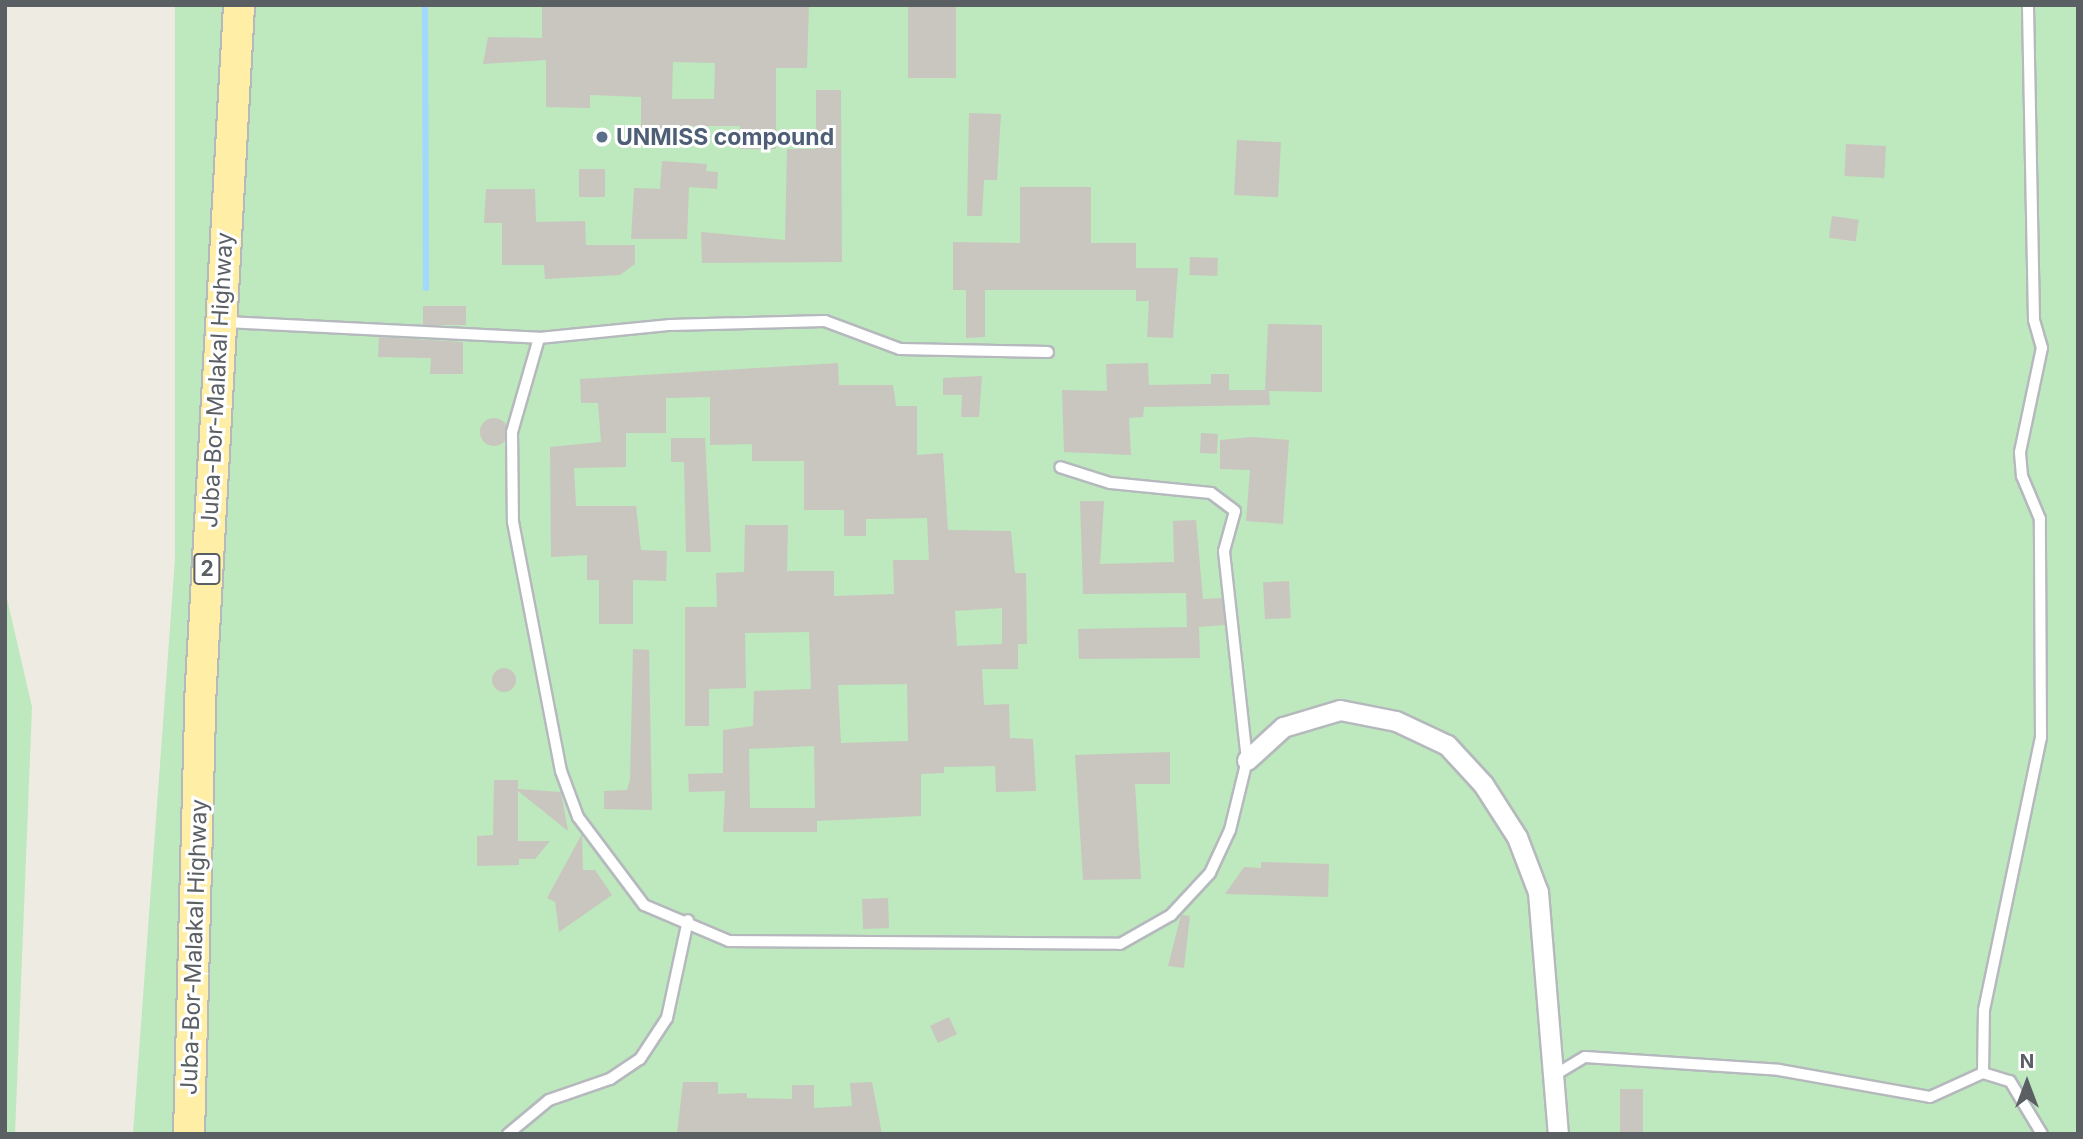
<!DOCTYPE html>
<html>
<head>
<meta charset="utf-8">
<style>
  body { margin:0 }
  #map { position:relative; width:2083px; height:1139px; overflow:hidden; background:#eeebe2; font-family:Inter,sans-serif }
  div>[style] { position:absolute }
  .green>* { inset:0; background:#bee8bd }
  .stream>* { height:6px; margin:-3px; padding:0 3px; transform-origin:3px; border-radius:3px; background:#a1d8ff }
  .building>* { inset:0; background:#c9c6bf; transform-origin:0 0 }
  .round { border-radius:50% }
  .roads { filter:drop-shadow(2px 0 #b5b9bd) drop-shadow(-2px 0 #b5b9bd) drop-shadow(0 2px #b5b9bd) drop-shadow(0 -2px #b5b9bd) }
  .service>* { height:10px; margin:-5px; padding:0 5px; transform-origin:5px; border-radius:5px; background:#fff }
  .minor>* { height:19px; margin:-9.5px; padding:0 9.5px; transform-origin:9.5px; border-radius:9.5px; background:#fff }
  .primary>* { height:30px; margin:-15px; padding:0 15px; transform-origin:15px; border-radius:15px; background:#ffefa6 }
  .dots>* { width:19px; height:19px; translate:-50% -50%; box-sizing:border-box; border:4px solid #fff; border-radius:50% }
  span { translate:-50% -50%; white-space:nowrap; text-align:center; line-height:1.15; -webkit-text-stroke:6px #fff; paint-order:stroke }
  .shield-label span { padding:2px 5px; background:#fff; border:2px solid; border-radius:5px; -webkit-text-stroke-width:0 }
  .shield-label { font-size:21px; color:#5a5f64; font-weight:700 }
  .service-label { font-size:23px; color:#4e5e75; font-weight:700 }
  .left { translate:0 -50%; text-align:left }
  .street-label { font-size:23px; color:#5a5f64 }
  .frame { position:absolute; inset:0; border:7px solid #5a5f64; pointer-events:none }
  .north { position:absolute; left:1992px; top:1048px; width:70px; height:70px; -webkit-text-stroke:5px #fff; paint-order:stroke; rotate:0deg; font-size:19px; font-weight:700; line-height:28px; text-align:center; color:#5a5f64 }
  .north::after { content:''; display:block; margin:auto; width:24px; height:32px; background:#5a5f64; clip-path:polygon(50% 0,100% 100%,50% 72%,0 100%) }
</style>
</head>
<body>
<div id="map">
  <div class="green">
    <i style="clip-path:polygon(175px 5px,2078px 5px,2078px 1134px,133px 1134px,175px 559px)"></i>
    <i style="clip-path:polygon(5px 590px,32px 707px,15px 1134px,5px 1134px)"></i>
  </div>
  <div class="stream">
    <i style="left:425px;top:5px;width:283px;rotate:89.8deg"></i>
  </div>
  <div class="building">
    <i style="clip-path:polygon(evenodd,542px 5px,809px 5px,807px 68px,776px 68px,776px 149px,740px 149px,740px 126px,672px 126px,672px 143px,641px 142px,641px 97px,590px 95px,590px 108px,546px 107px,546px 60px,483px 64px,488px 37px,542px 38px,542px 5px,673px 62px,715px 63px,714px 99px,672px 99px,673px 62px)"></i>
    <i style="left:908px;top:5px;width:48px;height:73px"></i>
    <i style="clip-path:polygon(816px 90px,841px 90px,842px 262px,702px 263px,701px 232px,785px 240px,787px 149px,816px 149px)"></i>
    <i style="clip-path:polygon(969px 113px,1001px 114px,997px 180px,984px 180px,982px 216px,967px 216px)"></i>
    <i style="left:1237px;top:140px;width:44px;height:55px;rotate:3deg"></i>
    <i style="left:1846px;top:144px;width:40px;height:32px;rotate:3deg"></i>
    <i style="clip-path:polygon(662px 161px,707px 164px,706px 171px,718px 172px,717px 189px,689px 187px,687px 239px,631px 239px,634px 188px,660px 189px)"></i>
    <i style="left:579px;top:169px;width:26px;height:28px"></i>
    <i style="clip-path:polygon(1020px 187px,1091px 187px,1091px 243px,1136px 243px,1136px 268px,1178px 268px,1173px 338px,1147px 337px,1149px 301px,1136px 301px,1136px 290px,985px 290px,985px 337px,966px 338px,966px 290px,953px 290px,953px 242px,1020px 243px)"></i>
    <i style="clip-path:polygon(486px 189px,535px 189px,536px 222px,585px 221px,586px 245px,635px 245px,635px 264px,620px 275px,545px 279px,544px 265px,502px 265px,502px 223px,484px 223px)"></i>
    <i style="left:1832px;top:216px;width:27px;height:22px;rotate:8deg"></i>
    <i style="left:1190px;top:257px;width:28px;height:18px;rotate:2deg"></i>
    <i style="left:423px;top:306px;width:43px;height:19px"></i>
    <i style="clip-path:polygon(1268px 324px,1322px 325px,1322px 392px,1269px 391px,1270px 405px,1144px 407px,1143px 417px,1129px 418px,1131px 455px,1064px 452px,1062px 390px,1107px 391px,1106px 364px,1148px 363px,1149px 385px,1211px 384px,1211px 374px,1229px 374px,1229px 390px,1265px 390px)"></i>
    <i style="clip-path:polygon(379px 337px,463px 342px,463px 374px,430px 374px,431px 358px,378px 357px)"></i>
    <i style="clip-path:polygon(evenodd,838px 363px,839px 385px,893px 385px,896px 406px,917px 406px,917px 455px,943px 453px,948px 530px,1011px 531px,1015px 573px,1026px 573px,1027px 644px,1018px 644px,1018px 669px,982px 669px,984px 705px,1009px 704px,1010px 738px,1033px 739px,1036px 791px,996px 792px,995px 766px,944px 767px,944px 773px,921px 774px,921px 816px,817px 821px,817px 832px,723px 832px,725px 791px,689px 792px,688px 774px,723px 773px,723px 730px,753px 726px,754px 691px,811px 689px,809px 632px,745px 633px,746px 688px,709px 689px,709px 726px,685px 726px,685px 607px,717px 607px,716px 573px,744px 572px,745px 525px,788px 525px,787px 571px,834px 571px,834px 596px,894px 594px,893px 560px,929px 560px,927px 518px,866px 519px,866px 536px,844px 536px,844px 510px,804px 510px,804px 461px,752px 461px,752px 444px,710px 445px,710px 397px,666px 398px,666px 433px,626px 433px,626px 467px,574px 468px,576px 506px,636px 506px,641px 550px,667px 551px,666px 581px,633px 580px,633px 624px,599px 624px,599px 580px,587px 580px,587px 555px,551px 557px,550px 447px,601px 442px,598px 403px,581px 403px,580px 379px,838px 363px,1002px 608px,1002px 644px,957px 646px,955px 611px,1002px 608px,838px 363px,907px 684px,908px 741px,841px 743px,838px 685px,907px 684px,838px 363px,814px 746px,815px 808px,750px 808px,749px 749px,814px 746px)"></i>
    <i style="clip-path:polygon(982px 376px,979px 417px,961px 417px,962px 395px,943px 395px,943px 378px)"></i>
    <i class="round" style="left:480px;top:418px;width:28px;height:28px"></i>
    <i style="left:1201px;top:433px;width:17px;height:20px;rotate:3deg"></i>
    <i style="clip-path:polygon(1252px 437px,1289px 440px,1283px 524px,1246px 521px,1250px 470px,1220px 469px,1220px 440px)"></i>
    <i style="clip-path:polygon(671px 438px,705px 438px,711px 552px,686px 552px,684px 462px,671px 462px)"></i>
    <i style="clip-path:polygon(1080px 501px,1104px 501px,1100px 564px,1174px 562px,1173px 521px,1196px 520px,1203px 599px,1222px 598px,1225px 625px,1199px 627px,1200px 658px,1079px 659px,1078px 629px,1187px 627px,1186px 593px,1083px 594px)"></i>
    <i style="left:1289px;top:581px;width:37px;height:26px;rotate:87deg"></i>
    <i style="clip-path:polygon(633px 649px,649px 650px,652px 810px,604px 809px,604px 791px,627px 790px,630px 780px)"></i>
    <i class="round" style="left:492px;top:668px;width:24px;height:24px"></i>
    <i style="clip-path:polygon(1170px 752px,1170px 784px,1135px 784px,1141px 879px,1083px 880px,1075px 755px)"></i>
    <i style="clip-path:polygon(494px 780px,518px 780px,518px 789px,561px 792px,568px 831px,518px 791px,518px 841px,550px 841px,535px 859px,519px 859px,519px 865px,477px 866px,477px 836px,493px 835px)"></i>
    <i style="clip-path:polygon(582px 834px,583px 870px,595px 870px,612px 895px,559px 932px,555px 902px,547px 898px)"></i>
    <i style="clip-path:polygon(1261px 862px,1329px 864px,1328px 897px,1225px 894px,1244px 867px,1261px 868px)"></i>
    <i style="left:888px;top:898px;width:30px;height:26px;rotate:88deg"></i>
    <i style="clip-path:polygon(1181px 915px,1190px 916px,1184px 968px,1168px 966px)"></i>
    <i style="left:949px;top:1017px;width:19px;height:21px;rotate:65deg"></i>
    <i style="clip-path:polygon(683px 1082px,718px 1082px,718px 1094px,747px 1093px,747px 1098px,792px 1099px,792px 1085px,814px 1085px,814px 1108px,852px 1106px,850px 1083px,872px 1082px,882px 1134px,677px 1133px)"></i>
    <i style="left:1620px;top:1089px;width:23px;height:45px"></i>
  </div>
  <div class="roads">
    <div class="service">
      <i style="left:226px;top:322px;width:313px;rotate:2.9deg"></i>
      <i style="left:539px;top:338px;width:132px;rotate:-5.7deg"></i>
      <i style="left:670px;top:325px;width:155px;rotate:-1.5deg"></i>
      <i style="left:825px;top:321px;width:80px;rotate:20.5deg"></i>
      <i style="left:900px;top:349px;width:148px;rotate:1.2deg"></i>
      <i style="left:539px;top:338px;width:98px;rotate:106deg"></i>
      <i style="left:512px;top:432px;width:90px;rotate:89.4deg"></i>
      <i style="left:513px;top:522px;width:254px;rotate:79.1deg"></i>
      <i style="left:561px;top:771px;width:49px;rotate:69.7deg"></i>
      <i style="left:578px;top:817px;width:110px;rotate:53.1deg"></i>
      <i style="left:644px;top:905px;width:92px;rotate:23deg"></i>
      <i style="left:729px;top:941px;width:391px;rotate:0.4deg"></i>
      <i style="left:1120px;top:944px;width:59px;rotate:-29.6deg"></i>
      <i style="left:1171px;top:915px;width:57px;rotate:-47.1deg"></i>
      <i style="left:1210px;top:873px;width:47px;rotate:-65.1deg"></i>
      <i style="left:1230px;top:830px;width:72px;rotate:-76.3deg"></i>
      <i style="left:1247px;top:760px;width:210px;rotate:-96.3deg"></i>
      <i style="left:1224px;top:551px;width:41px;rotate:-74.6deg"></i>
      <i style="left:1235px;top:511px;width:30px;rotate:-143deg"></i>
      <i style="left:1211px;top:493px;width:101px;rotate:-174.3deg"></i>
      <i style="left:1110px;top:483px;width:52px;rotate:-162.3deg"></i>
      <i style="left:1558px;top:1073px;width:31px;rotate:-31deg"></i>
      <i style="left:1585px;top:1057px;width:194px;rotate:3.8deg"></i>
      <i style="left:1779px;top:1070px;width:153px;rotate:10.1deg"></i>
      <i style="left:1930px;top:1097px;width:58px;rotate:-24.4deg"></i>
      <i style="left:1983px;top:1073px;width:63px;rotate:-89.1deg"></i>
      <i style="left:1984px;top:1010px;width:278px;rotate:-78.2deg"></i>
      <i style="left:2041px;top:738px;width:219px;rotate:-90.3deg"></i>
      <i style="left:2040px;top:519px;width:47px;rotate:-112.7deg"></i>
      <i style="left:2022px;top:476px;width:24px;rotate:-95deg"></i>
      <i style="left:2020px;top:452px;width:106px;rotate:-78.1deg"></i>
      <i style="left:2042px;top:348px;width:29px;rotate:-106deg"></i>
      <i style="left:2034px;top:320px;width:315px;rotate:-91.1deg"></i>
      <i style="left:1983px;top:1073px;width:28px;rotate:17deg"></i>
      <i style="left:2010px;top:1081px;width:62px;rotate:58.9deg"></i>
      <i style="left:508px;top:1134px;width:53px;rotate:-39.7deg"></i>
      <i style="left:549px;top:1100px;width:65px;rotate:-19deg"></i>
      <i style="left:610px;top:1079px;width:36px;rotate:-34deg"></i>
      <i style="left:640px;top:1059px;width:49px;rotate:-56.6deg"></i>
      <i style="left:667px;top:1018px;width:100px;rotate:-77.9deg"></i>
    </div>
    <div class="minor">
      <i style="left:1247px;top:760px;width:49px;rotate:-42.5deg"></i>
      <i style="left:1283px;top:727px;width:59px;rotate:-16.6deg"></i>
      <i style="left:1340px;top:710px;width:57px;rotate:11.1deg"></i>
      <i style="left:1396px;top:721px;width:56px;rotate:25.2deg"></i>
      <i style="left:1447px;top:745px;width:53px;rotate:47.3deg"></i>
      <i style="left:1483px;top:784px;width:63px;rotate:57.3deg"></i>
      <i style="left:1517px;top:837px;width:59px;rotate:69.1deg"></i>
      <i style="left:1538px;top:892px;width:243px;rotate:85.3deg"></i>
    </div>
    <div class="primary">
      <i style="left:189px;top:1134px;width:431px;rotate:-88.5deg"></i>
      <i style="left:200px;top:703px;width:699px;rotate:-86.8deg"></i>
    </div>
  </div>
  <div class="dots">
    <i style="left:602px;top:137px;background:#5c6f8a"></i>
  </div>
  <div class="shield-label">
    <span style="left:207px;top:569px">2</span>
  </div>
  <div class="service-label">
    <span class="left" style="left:616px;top:137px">UNMISS compound</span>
  </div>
  <div class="street-label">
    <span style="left:217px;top:380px;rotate:-87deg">Juba-Bor-Malakal Highway</span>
    <span style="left:194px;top:947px;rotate:-88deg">Juba-Bor-Malakal Highway</span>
  </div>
  <div class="frame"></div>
  <div class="north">N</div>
</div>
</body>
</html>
